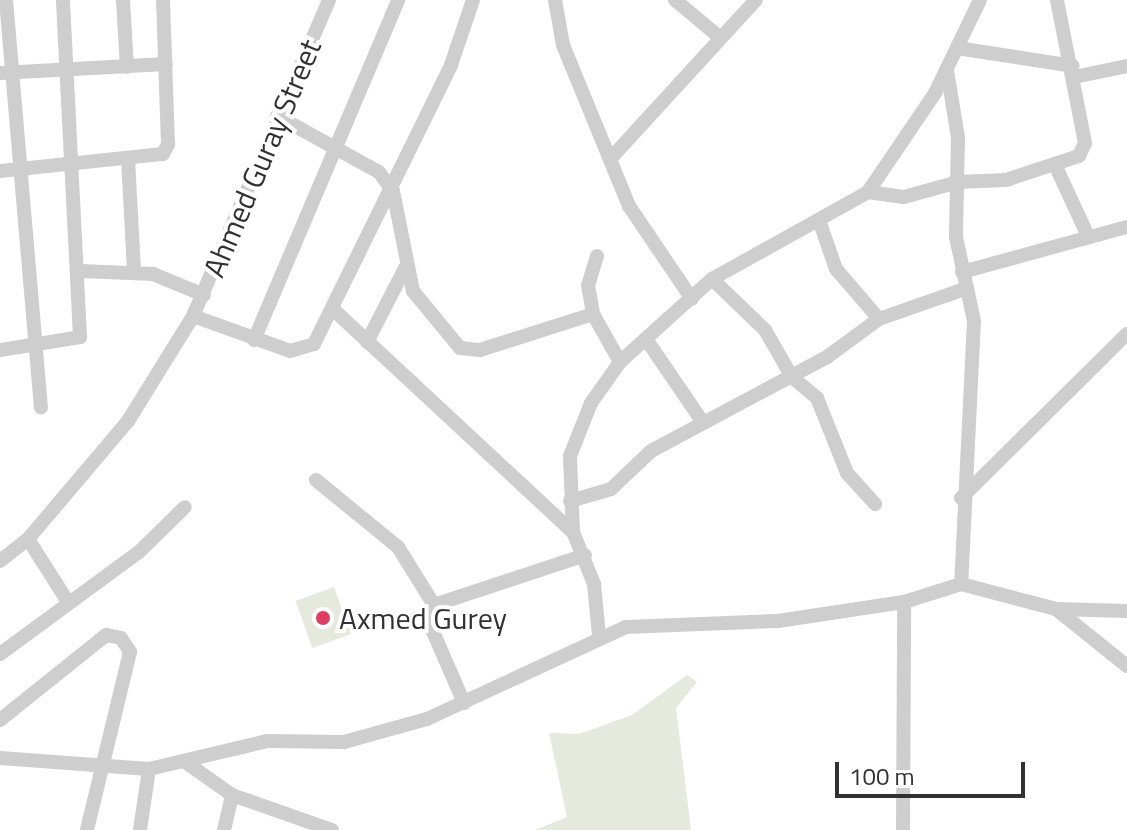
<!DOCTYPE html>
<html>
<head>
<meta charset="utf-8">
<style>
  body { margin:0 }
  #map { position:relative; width:1127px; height:830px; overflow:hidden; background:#fff; font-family:"Titillium Web",sans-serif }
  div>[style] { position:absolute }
  .green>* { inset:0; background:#e6eade; transform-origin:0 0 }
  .minor>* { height:14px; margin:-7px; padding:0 7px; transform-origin:7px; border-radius:7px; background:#cecece }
  .dots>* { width:22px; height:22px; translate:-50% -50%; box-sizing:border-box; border:4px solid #fff; border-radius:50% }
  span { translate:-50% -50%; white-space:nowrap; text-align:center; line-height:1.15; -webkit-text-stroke:8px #fff; paint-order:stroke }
  .street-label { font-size:30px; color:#313131 }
  .poi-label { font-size:30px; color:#313131 }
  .left { translate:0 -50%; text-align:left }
  .scale { position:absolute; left:835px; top:762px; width:190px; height:36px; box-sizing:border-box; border:4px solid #313131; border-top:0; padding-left:10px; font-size:24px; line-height:28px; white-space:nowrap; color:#313131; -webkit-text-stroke:6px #fff; paint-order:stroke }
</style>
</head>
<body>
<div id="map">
  <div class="green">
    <i style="left:334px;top:587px;width:50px;height:41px;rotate:70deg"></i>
    <i style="clip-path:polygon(687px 675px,697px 682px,676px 708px,691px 830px,535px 830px,567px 817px,549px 733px,579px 734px,632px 715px)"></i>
  </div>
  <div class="minor">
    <i style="left:6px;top:0;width:409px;rotate:85.1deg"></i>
    <i style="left:123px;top:0;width:67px;rotate:86.6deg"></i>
    <i style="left:555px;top:0;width:46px;rotate:79.9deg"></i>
    <i style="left:563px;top:45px;width:174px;rotate:67.7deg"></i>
    <i style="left:629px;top:206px;width:112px;rotate:55.9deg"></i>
    <i style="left:675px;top:0;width:56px;rotate:39.9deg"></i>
    <i style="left:957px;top:48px;width:117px;rotate:8.8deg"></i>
    <i style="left:947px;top:70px;width:69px;rotate:80.8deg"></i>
    <i style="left:958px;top:138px;width:99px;rotate:91.2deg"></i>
    <i style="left:956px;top:237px;width:86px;rotate:77.9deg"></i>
    <i style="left:974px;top:321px;width:263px;rotate:92.8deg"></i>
    <i style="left:0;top:73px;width:166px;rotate:-3.1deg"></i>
    <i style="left:1074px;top:77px;width:54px;rotate:-11.7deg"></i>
    <i style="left:277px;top:116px;width:116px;rotate:28.8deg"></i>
    <i style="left:379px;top:172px;width:24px;rotate:54deg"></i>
    <i style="left:393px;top:191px;width:102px;rotate:78.7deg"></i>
    <i style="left:413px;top:291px;width:74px;rotate:50.5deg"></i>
    <i style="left:460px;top:348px;width:20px;rotate:6deg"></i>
    <i style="left:480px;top:350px;width:119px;rotate:-17.7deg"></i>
    <i style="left:612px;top:157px;width:213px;rotate:-47.5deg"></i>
    <i style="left:128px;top:159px;width:112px;rotate:86.9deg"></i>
    <i style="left:1057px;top:169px;width:74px;rotate:65.2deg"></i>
    <i style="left:0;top:171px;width:164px;rotate:-6deg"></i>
    <i style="left:163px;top:154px;width:11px;rotate:-63deg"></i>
    <i style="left:168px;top:144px;width:144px;rotate:-92deg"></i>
    <i style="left:868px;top:192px;width:36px;rotate:8deg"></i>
    <i style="left:904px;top:197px;width:56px;rotate:-15.5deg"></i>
    <i style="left:958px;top:182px;width:48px;rotate:-2.4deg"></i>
    <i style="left:1006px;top:180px;width:77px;rotate:-18.2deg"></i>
    <i style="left:1079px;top:156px;width:14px;rotate:-65deg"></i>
    <i style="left:1085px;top:143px;width:146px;rotate:-101.1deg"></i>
    <i style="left:820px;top:223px;width:49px;rotate:70.8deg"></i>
    <i style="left:836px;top:269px;width:66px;rotate:49.3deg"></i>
    <i style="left:597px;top:256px;width:30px;rotate:107deg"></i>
    <i style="left:588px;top:285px;width:29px;rotate:80deg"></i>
    <i style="left:593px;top:314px;width:55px;rotate:60.6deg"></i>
    <i style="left:81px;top:271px;width:72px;rotate:2.4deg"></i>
    <i style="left:153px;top:274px;width:55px;rotate:22.4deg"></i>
    <i style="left:962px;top:272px;width:171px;rotate:-15.3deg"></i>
    <i style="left:712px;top:279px;width:74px;rotate:43.9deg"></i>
    <i style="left:765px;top:330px;width:54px;rotate:60.1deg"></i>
    <i style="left:792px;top:377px;width:33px;rotate:40deg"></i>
    <i style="left:817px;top:398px;width:81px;rotate:68.2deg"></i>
    <i style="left:847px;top:473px;width:42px;rotate:47.9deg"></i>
    <i style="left:336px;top:312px;width:323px;rotate:42.9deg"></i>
    <i style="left:573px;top:532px;width:56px;rotate:68deg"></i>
    <i style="left:594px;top:584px;width:51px;rotate:84.4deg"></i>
    <i style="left:193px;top:316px;width:103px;rotate:19.8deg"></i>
    <i style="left:290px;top:351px;width:25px;rotate:-16deg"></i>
    <i style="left:314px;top:344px;width:311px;rotate:-63.8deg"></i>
    <i style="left:451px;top:65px;width:69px;rotate:-71.3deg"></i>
    <i style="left:646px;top:339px;width:99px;rotate:55.7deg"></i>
    <i style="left:254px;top:340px;width:369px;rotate:-67deg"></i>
    <i style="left:367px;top:342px;width:83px;rotate:-62.8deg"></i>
    <i style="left:0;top:350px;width:81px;rotate:-9.2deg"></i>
    <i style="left:80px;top:337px;width:337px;rotate:-92.9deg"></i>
    <i style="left:316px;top:480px;width:106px;rotate:39.3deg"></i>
    <i style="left:398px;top:547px;width:68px;rotate:58.2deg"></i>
    <i style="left:961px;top:498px;width:233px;rotate:-44.7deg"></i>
    <i style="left:570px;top:501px;width:43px;rotate:-16.3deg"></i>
    <i style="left:611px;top:489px;width:55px;rotate:-43.5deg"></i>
    <i style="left:651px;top:451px;width:200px;rotate:-28.1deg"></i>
    <i style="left:827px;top:357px;width:64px;rotate:-36.2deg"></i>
    <i style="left:879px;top:319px;width:88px;rotate:-19.3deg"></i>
    <i style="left:573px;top:532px;width:76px;rotate:-92.3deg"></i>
    <i style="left:570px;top:456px;width:57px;rotate:-68.4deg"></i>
    <i style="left:591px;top:403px;width:50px;rotate:-54.7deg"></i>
    <i style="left:620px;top:362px;width:124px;rotate:-42.1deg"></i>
    <i style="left:712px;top:279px;width:179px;rotate:-29.1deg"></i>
    <i style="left:868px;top:192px;width:120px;rotate:-55.9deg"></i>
    <i style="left:935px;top:93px;width:103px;rotate:-64.2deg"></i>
    <i style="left:28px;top:539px;width:75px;rotate:57.6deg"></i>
    <i style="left:0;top:561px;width:36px;rotate:-38deg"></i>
    <i style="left:28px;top:539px;width:155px;rotate:-49.7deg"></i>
    <i style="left:128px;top:421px;width:123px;rotate:-58.2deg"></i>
    <i style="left:193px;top:316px;width:344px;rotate:-66.7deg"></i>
    <i style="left:1056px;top:609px;width:91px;rotate:38.8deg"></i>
    <i style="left:0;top:654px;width:172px;rotate:-36.3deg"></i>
    <i style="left:139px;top:552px;width:64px;rotate:-44.4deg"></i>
    <i style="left:464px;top:703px;width:93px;rotate:-113.5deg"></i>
    <i style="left:427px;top:618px;width:15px;rotate:-62deg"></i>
    <i style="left:434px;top:605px;width:159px;rotate:-18.3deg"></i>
    <i style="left:0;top:720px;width:136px;rotate:-38.7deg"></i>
    <i style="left:106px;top:635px;width:15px;rotate:11deg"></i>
    <i style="left:121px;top:638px;width:17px;rotate:57deg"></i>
    <i style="left:130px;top:652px;width:183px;rotate:103.6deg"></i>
    <i style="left:0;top:758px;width:149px;rotate:4.2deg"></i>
    <i style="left:149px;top:769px;width:121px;rotate:-13.3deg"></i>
    <i style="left:267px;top:741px;width:77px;rotate:0.7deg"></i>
    <i style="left:344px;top:742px;width:86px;rotate:-15.5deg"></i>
    <i style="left:427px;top:719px;width:219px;rotate:-24.8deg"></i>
    <i style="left:626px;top:627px;width:152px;rotate:-2.3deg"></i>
    <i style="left:778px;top:621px;width:127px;rotate:-8.6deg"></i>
    <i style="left:904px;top:602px;width:60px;rotate:-17.5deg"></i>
    <i style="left:961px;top:584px;width:98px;rotate:14.7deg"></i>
    <i style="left:1056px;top:609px;width:71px;rotate:1.6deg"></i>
    <i style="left:184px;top:761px;width:59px;rotate:35.3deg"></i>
    <i style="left:232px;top:795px;width:106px;rotate:19.3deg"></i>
    <i style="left:140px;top:830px;width:62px;rotate:-81.6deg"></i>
    <i style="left:224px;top:830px;width:36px;rotate:-77deg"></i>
    <i style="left:903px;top:830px;width:228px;rotate:-89.7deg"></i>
  </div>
  <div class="dots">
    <i style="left:323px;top:618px;background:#dc3f61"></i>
  </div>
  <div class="street-label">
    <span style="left:262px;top:158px;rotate:-67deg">Ahmed Guray Street</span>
  </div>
  <div class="poi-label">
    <span class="left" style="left:339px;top:618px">Axmed Gurey</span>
  </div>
  <div class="scale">100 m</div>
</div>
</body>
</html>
